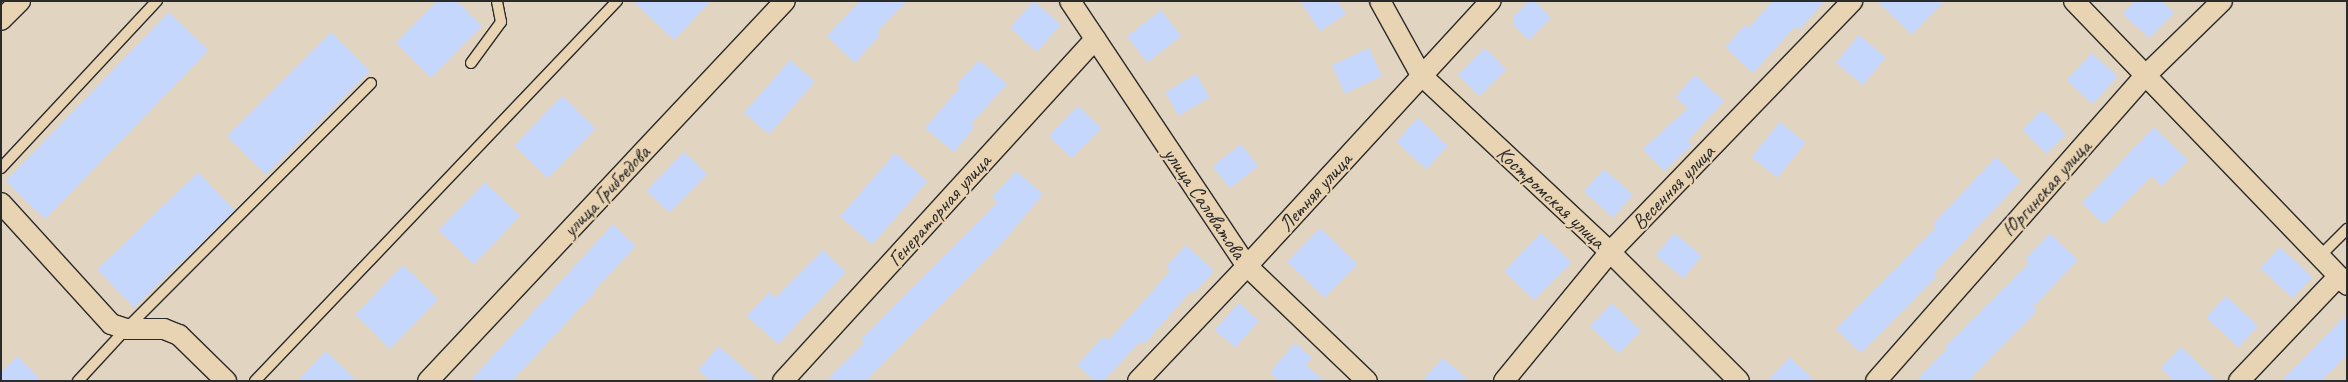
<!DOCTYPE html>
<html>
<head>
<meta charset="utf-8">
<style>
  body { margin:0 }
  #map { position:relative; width:2348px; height:382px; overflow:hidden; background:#e1d4c1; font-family:Caveat,sans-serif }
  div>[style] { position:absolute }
  .building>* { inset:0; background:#c5d7fd; transform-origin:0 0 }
  .roads { filter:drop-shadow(1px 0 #2b2b2b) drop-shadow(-1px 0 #2b2b2b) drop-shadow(0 1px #2b2b2b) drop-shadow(0 -1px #2b2b2b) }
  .lane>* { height:10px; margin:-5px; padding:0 5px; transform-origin:5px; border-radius:5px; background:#e8d3b2 }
  .street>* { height:20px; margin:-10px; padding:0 10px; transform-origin:10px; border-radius:10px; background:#e8d3b2 }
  span { translate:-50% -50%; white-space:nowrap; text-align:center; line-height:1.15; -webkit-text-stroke:4.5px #e8d3b2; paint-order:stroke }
  .street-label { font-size:21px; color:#2b2b2b }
  .frame { position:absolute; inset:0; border:2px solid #2b2b2b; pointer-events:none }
</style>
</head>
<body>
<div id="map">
  <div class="building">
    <i style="clip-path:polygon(437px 1px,457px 1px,482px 26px,431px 78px,396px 43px)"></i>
    <i style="clip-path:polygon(633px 1px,711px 1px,674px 40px)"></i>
    <i style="clip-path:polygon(860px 1px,907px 1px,877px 32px,880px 35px,855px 63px,827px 36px)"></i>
    <i style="left:1034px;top:1px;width:36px;height:36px;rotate:42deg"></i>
    <i style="clip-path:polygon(1300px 1px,1337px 1px,1346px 14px,1320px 31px)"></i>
    <i style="clip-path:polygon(1529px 1px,1535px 1px,1551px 18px,1529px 40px,1513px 25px,1513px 17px)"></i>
    <i style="clip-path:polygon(1773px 1px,1825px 1px,1799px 30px,1795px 27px,1753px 73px,1725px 47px,1745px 25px,1748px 28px)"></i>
    <i style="clip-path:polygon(1877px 1px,1944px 1px,1912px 35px)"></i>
    <i style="clip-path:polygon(2135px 1px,2162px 1px,2174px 13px,2149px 38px,2123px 14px)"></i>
    <i style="left:1161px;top:10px;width:33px;height:43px;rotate:52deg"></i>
    <i style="left:169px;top:12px;width:55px;height:235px;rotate:44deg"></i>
    <i style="left:331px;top:32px;width:55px;height:147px;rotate:45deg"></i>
    <i style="left:1859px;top:35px;width:35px;height:36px;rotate:40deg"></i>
    <i style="left:1369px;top:48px;width:31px;height:41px;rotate:65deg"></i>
    <i style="left:1485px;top:48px;width:30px;height:38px;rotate:45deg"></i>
    <i style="left:2092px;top:53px;width:35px;height:37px;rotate:43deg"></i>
    <i style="left:790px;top:60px;width:33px;height:70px;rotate:41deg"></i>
    <i style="clip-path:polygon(979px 60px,1007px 84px,971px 124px,975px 127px,954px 152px,925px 128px,960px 87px,957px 84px)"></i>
    <i style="left:1196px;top:74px;width:27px;height:36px;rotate:59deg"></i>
    <i style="clip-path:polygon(1695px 75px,1724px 101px,1688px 140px,1692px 145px,1664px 171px,1643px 149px,1688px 108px,1675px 97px)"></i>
    <i style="left:562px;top:96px;width:47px;height:69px;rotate:44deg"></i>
    <i style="left:1078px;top:106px;width:32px;height:42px;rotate:44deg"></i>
    <i style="left:2042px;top:110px;width:34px;height:28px;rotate:45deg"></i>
    <i style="left:1418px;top:118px;width:41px;height:32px;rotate:43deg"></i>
    <i style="left:1780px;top:122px;width:33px;height:45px;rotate:39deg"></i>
    <i style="clip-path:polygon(2154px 127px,2188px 160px,2162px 186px,2152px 176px,2104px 224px,2082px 203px)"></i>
    <i style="left:1241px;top:144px;width:28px;height:36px;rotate:52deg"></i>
    <i style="left:684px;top:152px;width:32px;height:54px;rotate:44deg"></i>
    <i style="left:895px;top:153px;width:43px;height:84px;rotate:41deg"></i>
    <i style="clip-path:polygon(1996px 157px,2021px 181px,1934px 273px,1937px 276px,1861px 353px,1836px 329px,1936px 227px,1933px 224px)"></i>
    <i style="left:1604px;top:169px;width:39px;height:30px;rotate:42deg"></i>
    <i style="clip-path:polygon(1016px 171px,1043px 194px,1003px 242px,866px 381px,826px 381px,864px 343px,861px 340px,907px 293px,998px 202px,992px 197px)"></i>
    <i style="left:198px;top:172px;width:53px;height:140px;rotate:46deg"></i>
    <i style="left:485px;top:182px;width:49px;height:67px;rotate:44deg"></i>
    <i style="clip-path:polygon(613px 224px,636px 246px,595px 290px,596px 291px,512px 381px,470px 381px)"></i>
    <i style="left:1320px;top:228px;width:52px;height:47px;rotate:44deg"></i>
    <i style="left:1541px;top:233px;width:42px;height:53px;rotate:44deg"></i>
    <i style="left:1674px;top:233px;width:36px;height:29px;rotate:39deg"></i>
    <i style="clip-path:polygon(2050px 233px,2078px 260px,2033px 307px,2037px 311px,1968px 381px,1916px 381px,1947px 349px,1945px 347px,2029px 263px,2025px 259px)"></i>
    <i style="clip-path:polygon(1186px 245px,1214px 271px,1194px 293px,1191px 291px,1144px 344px,1141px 341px,1103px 381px,1095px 381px,1077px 365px,1104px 336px,1108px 341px,1170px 271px,1166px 267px)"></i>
    <i style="left:2280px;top:247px;width:44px;height:29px;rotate:43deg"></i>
    <i style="clip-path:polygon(823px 250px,846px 272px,778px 344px,747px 316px,769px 292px,775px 298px)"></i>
    <i style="left:403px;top:265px;width:49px;height:69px;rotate:44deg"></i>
    <i style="left:2226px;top:296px;width:44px;height:29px;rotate:43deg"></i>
    <i style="left:1239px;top:303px;width:27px;height:36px;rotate:42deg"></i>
    <i style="left:1612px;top:303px;width:40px;height:32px;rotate:44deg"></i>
    <i style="clip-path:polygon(2347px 314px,2347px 355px,2321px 381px,2281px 381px)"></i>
    <i style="clip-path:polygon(1295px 343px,1312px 358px,1306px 365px,1324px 381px,1279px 381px,1270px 372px)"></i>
    <i style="clip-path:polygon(719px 346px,758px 381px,710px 381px,698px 370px)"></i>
    <i style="clip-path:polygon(2181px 347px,2217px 381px,2174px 381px,2161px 368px)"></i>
    <i style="clip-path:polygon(326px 351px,357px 381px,297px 381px)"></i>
    <i style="clip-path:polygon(18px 356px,41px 381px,1px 381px,1px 372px)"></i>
    <i style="clip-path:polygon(1790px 357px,1815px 381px,1767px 381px)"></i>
    <i style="clip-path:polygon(1443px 358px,1469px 381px,1422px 381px)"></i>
  </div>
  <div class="roads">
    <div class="lane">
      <i style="left:471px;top:63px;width:51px;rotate:-53.8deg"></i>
      <i style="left:501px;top:22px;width:21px;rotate:-101deg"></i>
      <i style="left:1px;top:168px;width:229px;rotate:-47deg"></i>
      <i style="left:2319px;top:257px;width:40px;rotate:-45deg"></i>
      <i style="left:78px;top:381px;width:71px;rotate:-47.3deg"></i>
      <i style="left:126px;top:329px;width:347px;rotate:-45.1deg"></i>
      <i style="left:255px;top:381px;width:525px;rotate:-46.39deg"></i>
    </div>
    <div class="street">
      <i style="left:1070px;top:1px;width:319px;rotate:56.3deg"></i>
      <i style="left:1247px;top:266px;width:166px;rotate:43.8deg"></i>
      <i style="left:1380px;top:1px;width:85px;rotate:61deg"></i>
      <i style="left:1421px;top:75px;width:259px;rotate:43.1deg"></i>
      <i style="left:1610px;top:252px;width:182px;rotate:45deg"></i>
      <i style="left:2074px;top:1px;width:394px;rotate:46.1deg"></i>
      <i style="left:1px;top:20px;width:27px;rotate:-45deg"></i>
      <i style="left:1px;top:203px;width:164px;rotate:47.7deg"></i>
      <i style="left:111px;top:324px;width:16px;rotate:18deg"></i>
      <i style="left:126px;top:329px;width:38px"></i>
      <i style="left:164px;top:329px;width:16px;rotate:22deg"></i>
      <i style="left:179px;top:335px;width:66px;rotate:44.4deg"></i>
      <i style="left:428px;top:381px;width:521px;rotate:-46.79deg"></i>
      <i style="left:783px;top:381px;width:463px;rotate:-47.6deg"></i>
      <i style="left:1138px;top:381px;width:158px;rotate:-46.5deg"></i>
      <i style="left:1247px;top:266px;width:360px;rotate:-47.4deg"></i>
      <i style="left:1504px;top:381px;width:167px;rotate:-50.6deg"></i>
      <i style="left:1610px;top:252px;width:349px;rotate:-46deg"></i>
      <i style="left:1876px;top:381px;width:408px;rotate:-48.6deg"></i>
      <i style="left:2146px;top:75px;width:106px;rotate:-44.2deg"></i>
      <i style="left:2239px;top:381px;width:144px;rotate:-46.4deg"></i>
    </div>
  </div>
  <div class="street-label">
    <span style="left:1673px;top:187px;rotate:-46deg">Весенняя улица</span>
    <span style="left:2046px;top:188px;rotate:-48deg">Юргинская улица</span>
    <span style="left:606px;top:191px;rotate:-47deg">улица Грибоедова</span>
    <span style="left:1315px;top:192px;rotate:-48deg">Летняя улица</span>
    <span style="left:1551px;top:197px;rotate:43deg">Костромская улица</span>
    <span style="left:1205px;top:203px;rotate:56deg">улица Саловатова</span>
    <span style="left:939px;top:210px;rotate:-48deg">Генераторная улица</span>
  </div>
  <div class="frame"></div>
</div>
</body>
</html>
